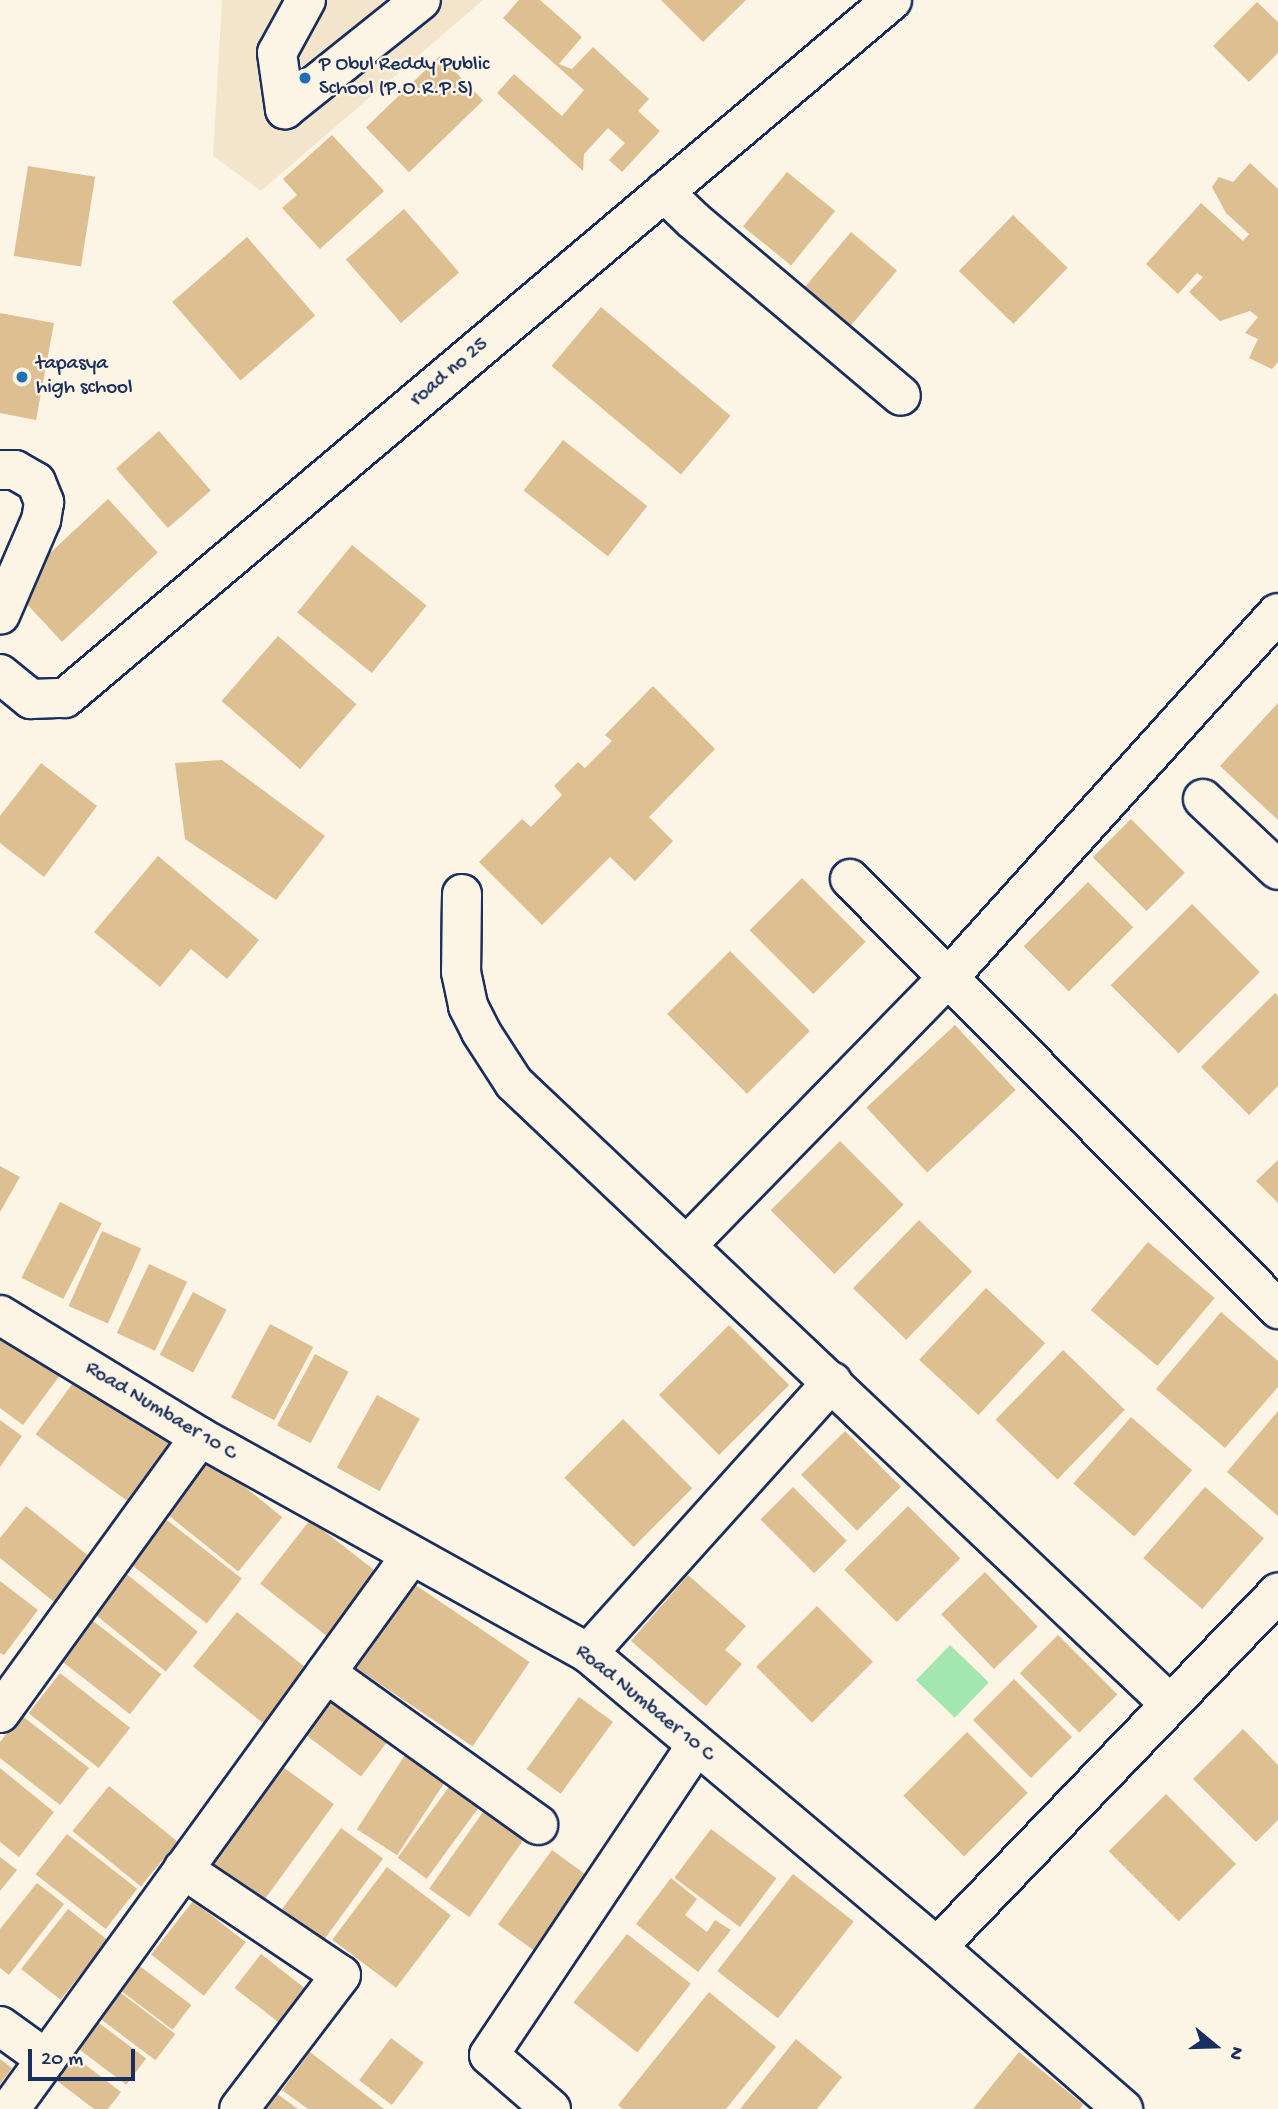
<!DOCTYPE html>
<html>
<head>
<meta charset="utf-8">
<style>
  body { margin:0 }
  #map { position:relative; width:1278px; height:2109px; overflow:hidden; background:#fcf5e5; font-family:"Gochi Hand",sans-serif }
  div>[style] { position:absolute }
  .built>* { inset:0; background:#f3e5cc }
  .green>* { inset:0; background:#a4e6b0; transform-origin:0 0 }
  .building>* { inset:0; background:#ddbf91; transform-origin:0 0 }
  .roads { filter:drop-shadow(2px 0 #1b2f5e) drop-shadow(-2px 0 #1b2f5e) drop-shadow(0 2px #1b2f5e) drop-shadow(0 -2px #1b2f5e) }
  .minor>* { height:38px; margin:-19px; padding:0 19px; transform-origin:19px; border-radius:19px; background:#fcf5e5 }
  .dots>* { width:19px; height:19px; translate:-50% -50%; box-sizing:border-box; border:4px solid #fcf5e5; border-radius:50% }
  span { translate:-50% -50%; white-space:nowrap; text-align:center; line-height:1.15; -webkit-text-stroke:5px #fcf5e5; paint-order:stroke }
  .poi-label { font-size:21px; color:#1b2f5e }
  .left { translate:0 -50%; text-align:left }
  .street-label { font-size:21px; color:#1b2f5e }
  .north { position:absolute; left:1180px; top:2011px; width:70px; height:70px; -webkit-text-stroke:5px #fcf5e5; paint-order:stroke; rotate:109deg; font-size:19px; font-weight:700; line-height:28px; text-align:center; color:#1b2f5e }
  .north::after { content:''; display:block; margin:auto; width:24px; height:32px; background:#1b2f5e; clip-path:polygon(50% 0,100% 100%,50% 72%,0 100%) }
  .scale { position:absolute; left:28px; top:2049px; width:107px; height:32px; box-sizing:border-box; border:4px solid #1b2f5e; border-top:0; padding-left:9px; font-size:21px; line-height:24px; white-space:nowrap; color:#1b2f5e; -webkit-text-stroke:5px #fcf5e5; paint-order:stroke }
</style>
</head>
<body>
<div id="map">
  <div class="built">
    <i style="clip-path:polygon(222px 0,483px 0,261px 191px,213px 156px)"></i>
  </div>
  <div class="green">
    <i style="left:950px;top:1645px;width:54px;height:49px;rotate:44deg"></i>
  </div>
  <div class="building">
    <i style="clip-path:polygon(519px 0,540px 0,582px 37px,559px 64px,572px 69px,593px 47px,649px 99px,638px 111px,660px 131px,622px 172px,609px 160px,625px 143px,608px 128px,584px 154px,583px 171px,497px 93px,514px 74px,562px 116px,584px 90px,503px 18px)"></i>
    <i style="clip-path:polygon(661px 0,746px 0,703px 42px)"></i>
    <i style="clip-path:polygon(1257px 2px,1278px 22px,1278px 53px,1249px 82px,1213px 46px)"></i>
    <i style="left:440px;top:56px;width:62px;height:103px;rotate:46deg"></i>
    <i style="clip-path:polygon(332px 135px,384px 191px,320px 249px,282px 208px,297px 195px,283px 179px)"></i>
    <i style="clip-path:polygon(1250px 163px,1278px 189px,1278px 362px,1272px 369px,1249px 358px,1258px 339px,1245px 333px,1258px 317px,1250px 311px,1220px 321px,1189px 292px,1203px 277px,1197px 273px,1178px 294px,1146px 264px,1201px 203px,1243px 241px,1249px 234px,1226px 213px,1212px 187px,1219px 177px,1233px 182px)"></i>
    <i style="left:28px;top:166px;width:68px;height:91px;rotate:9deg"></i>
    <i style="left:787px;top:172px;width:62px;height:70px;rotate:39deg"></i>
    <i style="left:404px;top:209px;width:84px;height:77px;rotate:49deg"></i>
    <i style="left:1013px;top:215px;width:76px;height:78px;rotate:44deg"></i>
    <i style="left:851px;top:232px;width:60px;height:72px;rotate:40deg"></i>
    <i style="left:247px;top:237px;width:104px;height:99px;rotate:49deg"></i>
    <i style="left:601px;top:307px;width:169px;height:77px;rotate:40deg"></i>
    <i style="clip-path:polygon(0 313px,54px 323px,36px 420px,0 413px)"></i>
    <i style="left:159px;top:431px;width:79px;height:57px;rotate:49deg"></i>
    <i style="left:563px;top:440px;width:107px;height:64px;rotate:38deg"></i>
    <i style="left:108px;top:499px;width:73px;height:131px;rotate:47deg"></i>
    <i style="left:352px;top:545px;width:96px;height:87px;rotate:39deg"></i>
    <i style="left:278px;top:636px;width:104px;height:86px;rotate:41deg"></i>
    <i style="clip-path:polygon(653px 686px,715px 749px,649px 817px,673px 841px,635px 881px,610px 857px,542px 925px,479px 862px,522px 819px,531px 827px,562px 795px,554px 786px,578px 762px,585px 768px,612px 741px,605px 735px)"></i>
    <i style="clip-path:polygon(1278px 703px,1278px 820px,1220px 766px)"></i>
    <i style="clip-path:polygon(222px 760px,325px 836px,276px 900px,185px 839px,175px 763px)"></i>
    <i style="clip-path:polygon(41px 763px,97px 806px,44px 877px,0 843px,0 816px)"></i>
    <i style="left:1131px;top:819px;width:76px;height:54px;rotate:45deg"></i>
    <i style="clip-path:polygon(158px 856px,259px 940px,227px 979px,191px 949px,160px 987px,94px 932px)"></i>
    <i style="left:802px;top:878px;width:90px;height:74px;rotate:45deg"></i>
    <i style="left:1088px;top:882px;width:64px;height:91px;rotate:45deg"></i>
    <i style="left:1192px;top:904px;width:96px;height:115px;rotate:45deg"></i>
    <i style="left:730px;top:951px;width:113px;height:89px;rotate:45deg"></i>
    <i style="clip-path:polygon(1275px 993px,1278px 996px,1278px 1086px,1249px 1115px,1201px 1067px)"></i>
    <i style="left:955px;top:1025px;width:89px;height:121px;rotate:47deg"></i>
    <i style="left:840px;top:1141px;width:90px;height:98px;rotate:45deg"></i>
    <i style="clip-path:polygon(1278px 1160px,1278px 1203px,1256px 1181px)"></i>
    <i style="clip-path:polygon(0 1166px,20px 1177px,0 1212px)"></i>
    <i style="left:60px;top:1202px;width:47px;height:85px;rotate:27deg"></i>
    <i style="left:919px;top:1220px;width:74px;height:95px;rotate:44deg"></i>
    <i style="left:102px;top:1231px;width:43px;height:82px;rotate:24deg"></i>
    <i style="left:1148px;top:1242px;width:87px;height:89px;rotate:40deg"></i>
    <i style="left:149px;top:1264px;width:42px;height:76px;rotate:25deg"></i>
    <i style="left:986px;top:1288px;width:81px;height:98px;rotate:43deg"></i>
    <i style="left:193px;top:1292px;width:38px;height:71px;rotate:28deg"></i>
    <i style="clip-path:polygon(1221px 1312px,1278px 1361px,1278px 1387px,1225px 1448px,1156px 1389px)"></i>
    <i style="left:270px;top:1324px;width:49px;height:83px;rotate:28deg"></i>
    <i style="left:729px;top:1325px;width:85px;height:99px;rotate:45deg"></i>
    <i style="clip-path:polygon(0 1329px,61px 1374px,23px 1425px,0 1408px)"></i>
    <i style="left:1063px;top:1350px;width:86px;height:97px;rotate:44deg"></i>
    <i style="left:315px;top:1354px;width:38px;height:81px;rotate:28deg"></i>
    <i style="left:78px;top:1376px;width:119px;height:72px;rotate:36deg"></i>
    <i style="left:377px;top:1395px;width:49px;height:83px;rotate:29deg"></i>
    <i style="clip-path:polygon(1278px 1411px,1278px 1516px,1227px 1472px)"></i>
    <i style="left:1131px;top:1417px;width:81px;height:88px;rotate:41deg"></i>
    <i style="left:623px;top:1419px;width:98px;height:83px;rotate:45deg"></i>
    <i style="clip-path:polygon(0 1420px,22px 1436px,0 1467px)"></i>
    <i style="left:845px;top:1431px;width:79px;height:62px;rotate:45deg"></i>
    <i style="left:203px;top:1453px;width:102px;height:70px;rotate:39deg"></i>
    <i style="left:793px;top:1487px;width:76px;height:46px;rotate:45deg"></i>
    <i style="left:1205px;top:1487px;width:78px;height:94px;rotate:41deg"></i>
    <i style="clip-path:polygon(26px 1506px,100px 1565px,64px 1610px,0 1558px,0 1538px)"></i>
    <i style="left:908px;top:1506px;width:74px;height:90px;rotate:45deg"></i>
    <i style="left:163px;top:1517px;width:100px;height:57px;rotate:38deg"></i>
    <i style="left:310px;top:1520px;width:87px;height:81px;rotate:38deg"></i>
    <i style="left:124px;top:1572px;width:95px;height:51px;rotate:39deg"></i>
    <i style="left:985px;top:1572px;width:76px;height:61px;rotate:46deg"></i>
    <i style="clip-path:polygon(688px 1575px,746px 1626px,725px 1650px,742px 1664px,706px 1706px,631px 1641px)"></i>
    <i style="clip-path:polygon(0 1581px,38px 1610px,4px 1655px,0 1653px)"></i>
    <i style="left:411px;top:1582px;width:143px;height:102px;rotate:34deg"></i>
    <i style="left:817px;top:1606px;width:79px;height:86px;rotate:45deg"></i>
    <i style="left:237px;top:1612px;width:96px;height:70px;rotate:39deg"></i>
    <i style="left:92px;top:1620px;width:88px;height:51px;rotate:38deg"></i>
    <i style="left:1058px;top:1635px;width:84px;height:54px;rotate:45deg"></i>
    <i style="left:60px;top:1673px;width:89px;height:51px;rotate:38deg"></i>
    <i style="left:1014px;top:1679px;width:82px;height:58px;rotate:45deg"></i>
    <i style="left:332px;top:1697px;width:71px;height:46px;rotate:37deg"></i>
    <i style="left:579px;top:1697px;width:42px;height:89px;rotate:36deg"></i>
    <i style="clip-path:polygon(21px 1715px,89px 1768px,60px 1805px,0 1758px,0 1742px)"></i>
    <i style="clip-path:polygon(1243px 1729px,1278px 1765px,1278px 1820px,1256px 1842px,1193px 1779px)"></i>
    <i style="left:967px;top:1732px;width:86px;height:90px;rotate:45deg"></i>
    <i style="left:407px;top:1752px;width:48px;height:92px;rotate:33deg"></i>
    <i style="left:283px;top:1767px;width:63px;height:123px;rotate:36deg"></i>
    <i style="clip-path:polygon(0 1768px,54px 1812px,19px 1857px,0 1842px)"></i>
    <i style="left:454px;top:1780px;width:36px;height:96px;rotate:36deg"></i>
    <i style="left:109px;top:1786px;width:88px;height:58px;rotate:39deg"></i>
    <i style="left:1166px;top:1794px;width:99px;height:81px;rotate:45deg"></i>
    <i style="left:490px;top:1802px;width:49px;height:106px;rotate:35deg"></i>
    <i style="left:341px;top:1828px;width:52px;height:109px;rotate:36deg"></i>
    <i style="left:711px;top:1829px;width:82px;height:61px;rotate:37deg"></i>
    <i style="left:67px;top:1834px;width:89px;height:51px;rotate:38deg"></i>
    <i style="left:552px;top:1850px;width:53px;height:92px;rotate:36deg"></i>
    <i style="clip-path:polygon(0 1857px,17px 1870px,0 1891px)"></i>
    <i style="left:387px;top:1867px;width:80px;height:91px;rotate:37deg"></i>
    <i style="left:793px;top:1874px;width:77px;height:123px;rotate:38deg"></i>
    <i style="clip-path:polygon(671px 1878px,697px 1899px,685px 1915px,707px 1932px,715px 1920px,731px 1930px,698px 1972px,636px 1924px)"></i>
    <i style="clip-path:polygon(37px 1883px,64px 1904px,9px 1975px,0 1968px,0 1929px)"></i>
    <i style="left:193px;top:1901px;width:67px;height:68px;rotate:38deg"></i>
    <i style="left:68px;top:1909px;width:50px;height:76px;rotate:38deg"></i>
    <i style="left:627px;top:1934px;width:81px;height:87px;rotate:38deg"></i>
    <i style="left:261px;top:1954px;width:63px;height:43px;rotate:38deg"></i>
    <i style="left:137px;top:1964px;width:68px;height:31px;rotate:37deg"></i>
    <i style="left:117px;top:1990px;width:73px;height:33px;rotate:37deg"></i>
    <i style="clip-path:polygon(709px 1992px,776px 2047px,726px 2109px,623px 2109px,618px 2105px)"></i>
    <i style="left:99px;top:2023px;width:59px;height:33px;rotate:37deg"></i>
    <i style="left:391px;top:2038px;width:41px;height:53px;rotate:37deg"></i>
    <i style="clip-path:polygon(796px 2039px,842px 2077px,817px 2109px,740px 2109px)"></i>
    <i style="clip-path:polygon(310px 2052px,384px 2109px,308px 2109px,282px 2090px)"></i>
    <i style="clip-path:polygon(1019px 2052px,1083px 2104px,1080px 2109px,973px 2109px)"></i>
    <i style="clip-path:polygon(74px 2056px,121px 2092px,108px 2109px,94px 2109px,56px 2080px)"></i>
    <i style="clip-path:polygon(0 2059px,12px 2068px,0 2084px)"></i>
    <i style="clip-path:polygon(276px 2093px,298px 2109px,264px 2109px)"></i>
  </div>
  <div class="roads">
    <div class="minor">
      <i style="left:306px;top:0;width:60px;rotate:118.7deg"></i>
      <i style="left:277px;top:53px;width:57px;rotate:81.9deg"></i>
      <i style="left:285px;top:109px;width:174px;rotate:-38.7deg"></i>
      <i style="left:664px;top:192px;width:40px;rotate:44deg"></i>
      <i style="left:693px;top:220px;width:272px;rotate:40.2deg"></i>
      <i style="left:0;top:470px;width:15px"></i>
      <i style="left:15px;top:470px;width:24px;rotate:30deg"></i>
      <i style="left:36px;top:482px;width:22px;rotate:68deg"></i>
      <i style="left:44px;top:502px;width:18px;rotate:99deg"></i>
      <i style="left:41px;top:520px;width:103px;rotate:113.3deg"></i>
      <i style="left:0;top:674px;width:40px;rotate:39deg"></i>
      <i style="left:31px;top:699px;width:34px;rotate:-2deg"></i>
      <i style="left:65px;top:698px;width:1082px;rotate:-40.16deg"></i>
      <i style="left:1203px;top:799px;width:103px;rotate:43.4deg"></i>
      <i style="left:850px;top:879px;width:607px;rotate:45.13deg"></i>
      <i style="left:462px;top:894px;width:78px;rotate:90.7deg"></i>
      <i style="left:461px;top:972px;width:35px;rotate:78deg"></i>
      <i style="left:468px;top:1006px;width:29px;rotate:63deg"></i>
      <i style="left:481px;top:1032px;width:61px;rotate:57.1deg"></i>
      <i style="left:514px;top:1083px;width:903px;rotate:43.43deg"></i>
      <i style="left:687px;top:1245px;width:372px;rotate:-45.7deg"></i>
      <i style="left:947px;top:979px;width:493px;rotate:-47.9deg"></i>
      <i style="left:0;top:1315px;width:234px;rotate:31.4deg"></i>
      <i style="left:200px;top:1437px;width:444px;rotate:29.1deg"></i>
      <i style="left:588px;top:1653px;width:456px;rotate:40.1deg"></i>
      <i style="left:937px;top:1947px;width:247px;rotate:41.1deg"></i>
      <i style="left:588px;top:1653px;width:365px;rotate:-48deg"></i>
      <i style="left:326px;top:1673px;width:261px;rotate:35.6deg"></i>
      <i style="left:0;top:1713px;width:341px;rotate:-54.1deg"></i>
      <i style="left:183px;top:1869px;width:190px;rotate:33.9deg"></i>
      <i style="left:341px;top:1975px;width:168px;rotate:127.3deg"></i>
      <i style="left:937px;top:1947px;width:492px;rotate:-46.1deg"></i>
      <i style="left:0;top:2026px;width:57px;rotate:35.7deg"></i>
      <i style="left:10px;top:2109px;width:682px;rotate:-54.07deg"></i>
      <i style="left:551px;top:2109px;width:82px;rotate:-138.9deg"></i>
      <i style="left:489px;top:2055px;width:372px;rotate:-56.2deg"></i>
    </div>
  </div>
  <div class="dots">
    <i style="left:305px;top:78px;background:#1f6fb2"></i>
    <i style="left:22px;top:377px;background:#1f6fb2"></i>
  </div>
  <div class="poi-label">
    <span class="left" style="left:319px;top:78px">P Obul Reddy Public<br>School (P.O.R.P.S)</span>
    <span class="left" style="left:36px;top:377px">tapasya<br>high school</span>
  </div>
  <div class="street-label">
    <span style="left:450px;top:373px;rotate:-40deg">road no 25</span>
    <span style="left:160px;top:1412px;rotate:31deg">Road Numbaer 10 C</span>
    <span style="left:644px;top:1704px;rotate:39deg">Road Numbaer 10 C</span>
  </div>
  <div class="north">N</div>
  <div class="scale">20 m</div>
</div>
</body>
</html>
